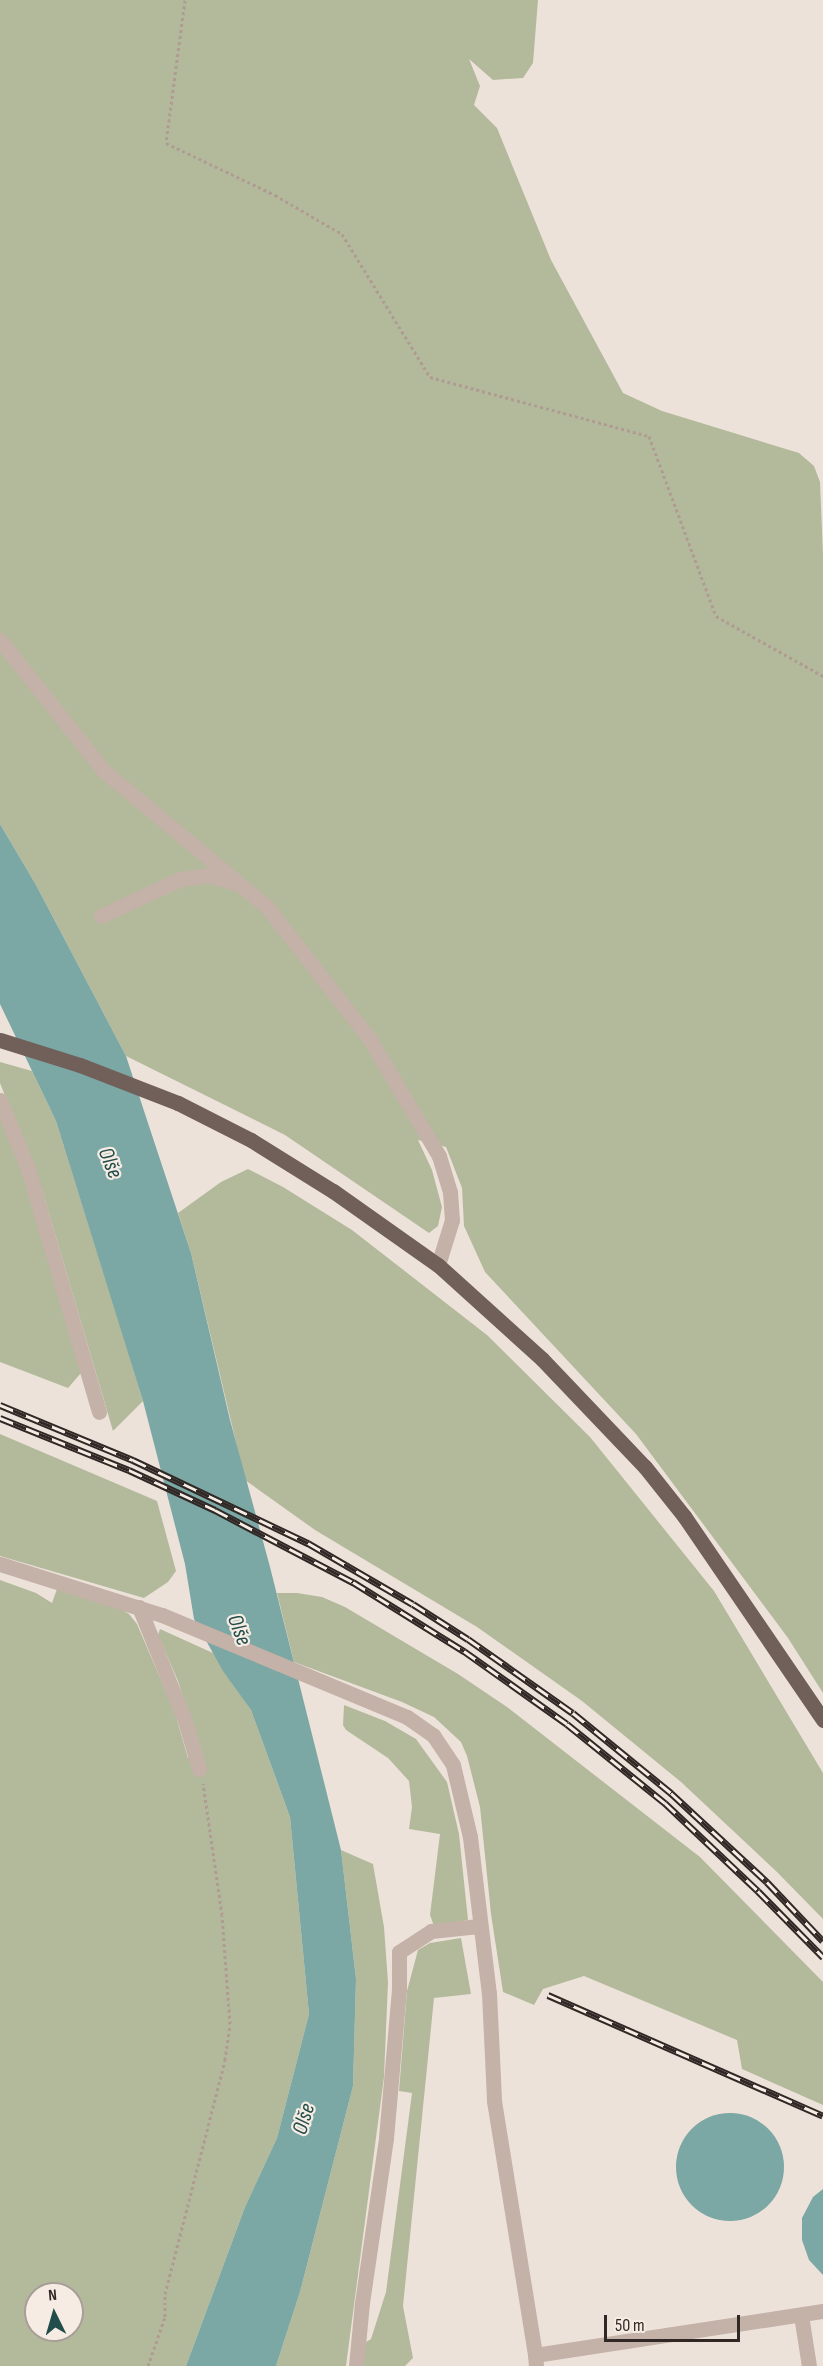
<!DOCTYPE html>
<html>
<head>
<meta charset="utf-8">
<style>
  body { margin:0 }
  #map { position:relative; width:823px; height:2366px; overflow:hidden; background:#ede2d9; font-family:"Sofia Sans Condensed",sans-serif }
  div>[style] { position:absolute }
  .green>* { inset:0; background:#b3ba9b }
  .water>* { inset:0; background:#7ba7a4 }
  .round { border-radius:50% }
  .path>* { height:3px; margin-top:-1.5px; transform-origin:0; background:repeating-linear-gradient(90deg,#af9b91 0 3px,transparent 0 6px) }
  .minor>* { height:15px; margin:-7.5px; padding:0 7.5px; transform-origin:7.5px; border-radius:7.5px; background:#c4b1a7 }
  .major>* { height:15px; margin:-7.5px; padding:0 7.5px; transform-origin:7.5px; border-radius:7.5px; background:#715f59 }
  .rail>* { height:7px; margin-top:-3.5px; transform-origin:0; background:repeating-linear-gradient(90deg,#f6ece4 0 14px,#312826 0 28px); box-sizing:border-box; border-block:2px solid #312826 }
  span { translate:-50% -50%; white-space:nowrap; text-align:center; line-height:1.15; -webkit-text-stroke:4.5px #f6ece4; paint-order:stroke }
  .water-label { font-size:22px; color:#214d4b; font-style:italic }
  .north { position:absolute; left:24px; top:2282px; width:60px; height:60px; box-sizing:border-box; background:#f6ece4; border:2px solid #a79e98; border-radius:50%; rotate:355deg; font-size:16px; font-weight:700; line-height:24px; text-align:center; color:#312826 }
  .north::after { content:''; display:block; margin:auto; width:21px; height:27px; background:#214d4b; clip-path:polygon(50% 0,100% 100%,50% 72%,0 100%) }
  .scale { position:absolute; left:604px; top:2315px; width:136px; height:27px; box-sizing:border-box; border:3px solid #312826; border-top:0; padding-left:8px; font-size:18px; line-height:21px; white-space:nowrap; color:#312826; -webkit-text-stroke:4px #f6ece4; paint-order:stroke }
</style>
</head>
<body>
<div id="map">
  <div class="green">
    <i style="clip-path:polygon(0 0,538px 0,533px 63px,523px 78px,493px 80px,469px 59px,480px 86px,474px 105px,497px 128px,551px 260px,623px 393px,662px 411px,799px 453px,814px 466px,820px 482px,823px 554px,823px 1693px,788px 1638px,636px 1434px,485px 1272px,464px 1226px,462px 1188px,446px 1147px,418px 1140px,432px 1170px,442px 1207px,438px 1226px,429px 1233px,285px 1135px,126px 1056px,36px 885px,0 824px)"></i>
    <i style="clip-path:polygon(0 1062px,32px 1071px,56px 1121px,123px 1335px,143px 1401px,113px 1431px,43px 1193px,0 1083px)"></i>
    <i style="clip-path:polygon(0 1110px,35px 1210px,81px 1373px,68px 1388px,0 1362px)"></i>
    <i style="clip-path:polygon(248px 1169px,283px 1187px,352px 1230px,487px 1335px,590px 1437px,714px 1591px,823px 1773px,823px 1919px,777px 1872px,681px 1782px,582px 1701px,477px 1627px,315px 1530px,245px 1480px,191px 1253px,178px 1213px,221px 1182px)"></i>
    <i style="clip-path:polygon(0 1434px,157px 1501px,176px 1571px,168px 1582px,144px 1598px,0 1556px)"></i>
    <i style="clip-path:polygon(evenodd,0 1580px,36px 1593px,52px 1603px,57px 1589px,121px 1609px,129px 1614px,137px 1624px,175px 1713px,188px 1758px,202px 1755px,178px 1681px,158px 1635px,160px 1629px,213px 1653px,251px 1710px,290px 1817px,309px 2014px,277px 2138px,245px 2207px,186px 2366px,0 2366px,0 1580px,36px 2294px,72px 2294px,72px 2330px,36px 2330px,36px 2294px)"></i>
    <i style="clip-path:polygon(277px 1593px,297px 1593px,322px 1597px,345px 1607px,458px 1674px,507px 1707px,700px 1857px,823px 1982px,823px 2105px,742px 2069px,737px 2040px,584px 1976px,543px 1989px,534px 2005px,503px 1992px,491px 1914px,480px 1807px,467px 1756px,461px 1742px,434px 1717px,402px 1702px,294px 1662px)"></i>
    <i style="clip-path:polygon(344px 1705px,385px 1721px,416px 1739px,447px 1782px,459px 1834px,468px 1920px,434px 1926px,430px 1915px,440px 1834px,409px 1829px,412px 1807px,409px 1781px,388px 1758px,346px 1730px,343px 1725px)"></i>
    <i style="clip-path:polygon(341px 1850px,373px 1864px,384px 1927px,388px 1982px,384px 2077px,346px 2366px,276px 2366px,300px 2292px,353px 2086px,356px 1979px)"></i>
    <i style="clip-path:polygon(461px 1938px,471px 1994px,434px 1998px,403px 2306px,413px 2358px,405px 2366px,363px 2366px,366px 2342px,371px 2339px,386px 2292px,412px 2093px,399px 2091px,407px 1991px,418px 1950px,430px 1943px)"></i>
  </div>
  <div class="water">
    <i style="clip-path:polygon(0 824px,36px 885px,126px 1056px,146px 1117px,191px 1253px,230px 1420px,270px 1567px,341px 1850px,356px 1979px,353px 2086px,300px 2292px,276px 2366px,186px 2366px,245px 2207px,277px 2138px,309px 2014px,290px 1817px,251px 1710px,223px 1671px,194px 1619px,185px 1564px,143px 1401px,56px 1121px,0 1004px)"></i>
    <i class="round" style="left:676px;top:2113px;width:108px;height:108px"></i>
    <i style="clip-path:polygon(823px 2189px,823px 2275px,809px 2260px,802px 2240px,802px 2218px,813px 2197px)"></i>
  </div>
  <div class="path">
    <i style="left:185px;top:0;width:144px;rotate:97.6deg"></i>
    <i style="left:166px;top:143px;width:121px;rotate:25.5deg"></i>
    <i style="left:275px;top:195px;width:78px;rotate:30.2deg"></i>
    <i style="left:342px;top:234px;width:168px;rotate:58.4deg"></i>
    <i style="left:430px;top:377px;width:227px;rotate:15.1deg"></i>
    <i style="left:649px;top:436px;width:192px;rotate:69.6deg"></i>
    <i style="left:716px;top:616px;width:123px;rotate:29.3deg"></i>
    <i style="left:148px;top:2366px;width:52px;rotate:-70.9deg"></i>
    <i style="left:165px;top:2317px;width:23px;rotate:-90deg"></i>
    <i style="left:165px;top:2294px;width:242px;rotate:-75.6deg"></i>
    <i style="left:225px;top:2060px;width:36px;rotate:-82deg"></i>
    <i style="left:230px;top:2024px;width:109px;rotate:-94.2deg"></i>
    <i style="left:222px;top:1915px;width:133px;rotate:-98.2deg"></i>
  </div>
  <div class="minor">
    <i style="left:0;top:640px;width:167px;rotate:51.6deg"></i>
    <i style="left:104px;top:771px;width:170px;rotate:39.8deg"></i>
    <i style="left:101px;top:916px;width:87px;rotate:-25.1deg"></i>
    <i style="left:180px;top:879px;width:29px;rotate:-8deg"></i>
    <i style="left:209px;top:875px;width:31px;rotate:17deg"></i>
    <i style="left:239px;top:884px;width:36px;rotate:39deg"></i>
    <i style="left:267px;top:907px;width:166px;rotate:52.1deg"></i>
    <i style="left:369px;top:1038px;width:137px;rotate:59.3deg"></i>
    <i style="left:439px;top:1156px;width:38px;rotate:73deg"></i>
    <i style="left:450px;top:1192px;width:28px;rotate:86deg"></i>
    <i style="left:452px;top:1220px;width:47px;rotate:107.3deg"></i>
    <i style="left:0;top:1100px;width:74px;rotate:67.9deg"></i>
    <i style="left:28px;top:1169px;width:253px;rotate:73.7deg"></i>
    <i style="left:0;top:1564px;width:170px;rotate:17.5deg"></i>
    <i style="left:162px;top:1615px;width:265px;rotate:22.6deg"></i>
    <i style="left:407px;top:1717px;width:32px;rotate:35deg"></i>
    <i style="left:433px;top:1735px;width:36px;rotate:56deg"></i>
    <i style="left:453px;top:1765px;width:74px;rotate:76.7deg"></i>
    <i style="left:470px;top:1837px;width:157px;rotate:83.1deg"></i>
    <i style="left:489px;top:1993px;width:108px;rotate:87.3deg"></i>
    <i style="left:494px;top:2101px;width:257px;rotate:80.8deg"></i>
    <i style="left:139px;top:1607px;width:123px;rotate:68deg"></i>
    <i style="left:185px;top:1721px;width:50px;rotate:73.7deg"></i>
    <i style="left:801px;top:2315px;width:52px;rotate:81.1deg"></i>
    <i style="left:356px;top:2366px;width:63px;rotate:-84.6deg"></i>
    <i style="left:362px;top:2303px;width:167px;rotate:-81.7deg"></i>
    <i style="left:386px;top:2138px;width:150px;rotate:-85deg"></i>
    <i style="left:399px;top:1989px;width:37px;rotate:-90deg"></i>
    <i style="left:399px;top:1952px;width:38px;rotate:-33deg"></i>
    <i style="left:431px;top:1931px;width:48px;rotate:-5.9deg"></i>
    <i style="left:536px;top:2366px;width:11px;rotate:-95deg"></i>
    <i style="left:535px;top:2355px;width:291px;rotate:-8.7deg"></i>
  </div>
  <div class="major">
    <i style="left:0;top:1040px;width:84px;rotate:17.4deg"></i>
    <i style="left:80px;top:1065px;width:105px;rotate:21.2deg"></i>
    <i style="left:178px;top:1103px;width:82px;rotate:26.9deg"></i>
    <i style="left:251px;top:1140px;width:97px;rotate:31.9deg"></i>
    <i style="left:333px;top:1191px;width:128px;rotate:35.2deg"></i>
    <i style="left:438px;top:1265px;width:140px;rotate:42.1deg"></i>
    <i style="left:542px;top:1359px;width:149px;rotate:46.4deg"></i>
    <i style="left:645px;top:1467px;width:63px;rotate:51.5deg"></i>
    <i style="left:684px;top:1516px;width:247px;rotate:55.7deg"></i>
  </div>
  <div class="rail">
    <i style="left:0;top:1405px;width:144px;rotate:22.5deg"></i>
    <i style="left:133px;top:1460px;width:194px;rotate:25.4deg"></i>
    <i style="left:308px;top:1543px;width:121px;rotate:30.2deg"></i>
    <i style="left:413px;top:1604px;width:65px;rotate:32.5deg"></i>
    <i style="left:468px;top:1639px;width:128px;rotate:35.2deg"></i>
    <i style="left:573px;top:1713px;width:127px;rotate:39.2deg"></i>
    <i style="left:671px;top:1793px;width:131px;rotate:42.8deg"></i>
    <i style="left:767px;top:1882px;width:81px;rotate:46.5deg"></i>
    <i style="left:0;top:1418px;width:139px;rotate:22deg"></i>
    <i style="left:129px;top:1470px;width:95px;rotate:24.9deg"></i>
    <i style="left:215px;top:1510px;width:156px;rotate:27.6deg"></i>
    <i style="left:353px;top:1582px;width:131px;rotate:31.9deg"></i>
    <i style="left:464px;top:1651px;width:126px;rotate:35.3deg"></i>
    <i style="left:567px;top:1724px;width:126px;rotate:38.9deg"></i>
    <i style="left:665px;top:1803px;width:128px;rotate:43.4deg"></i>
    <i style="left:758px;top:1891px;width:93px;rotate:45.4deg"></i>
    <i style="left:548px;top:1995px;width:300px;rotate:23.7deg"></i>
  </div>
  <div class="water-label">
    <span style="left:110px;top:1163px;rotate:68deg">Olše</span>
    <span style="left:239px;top:1630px;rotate:69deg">Olše</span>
    <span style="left:304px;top:2119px;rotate:-73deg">Olše</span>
  </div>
  <div class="north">N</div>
  <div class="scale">50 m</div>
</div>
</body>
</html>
